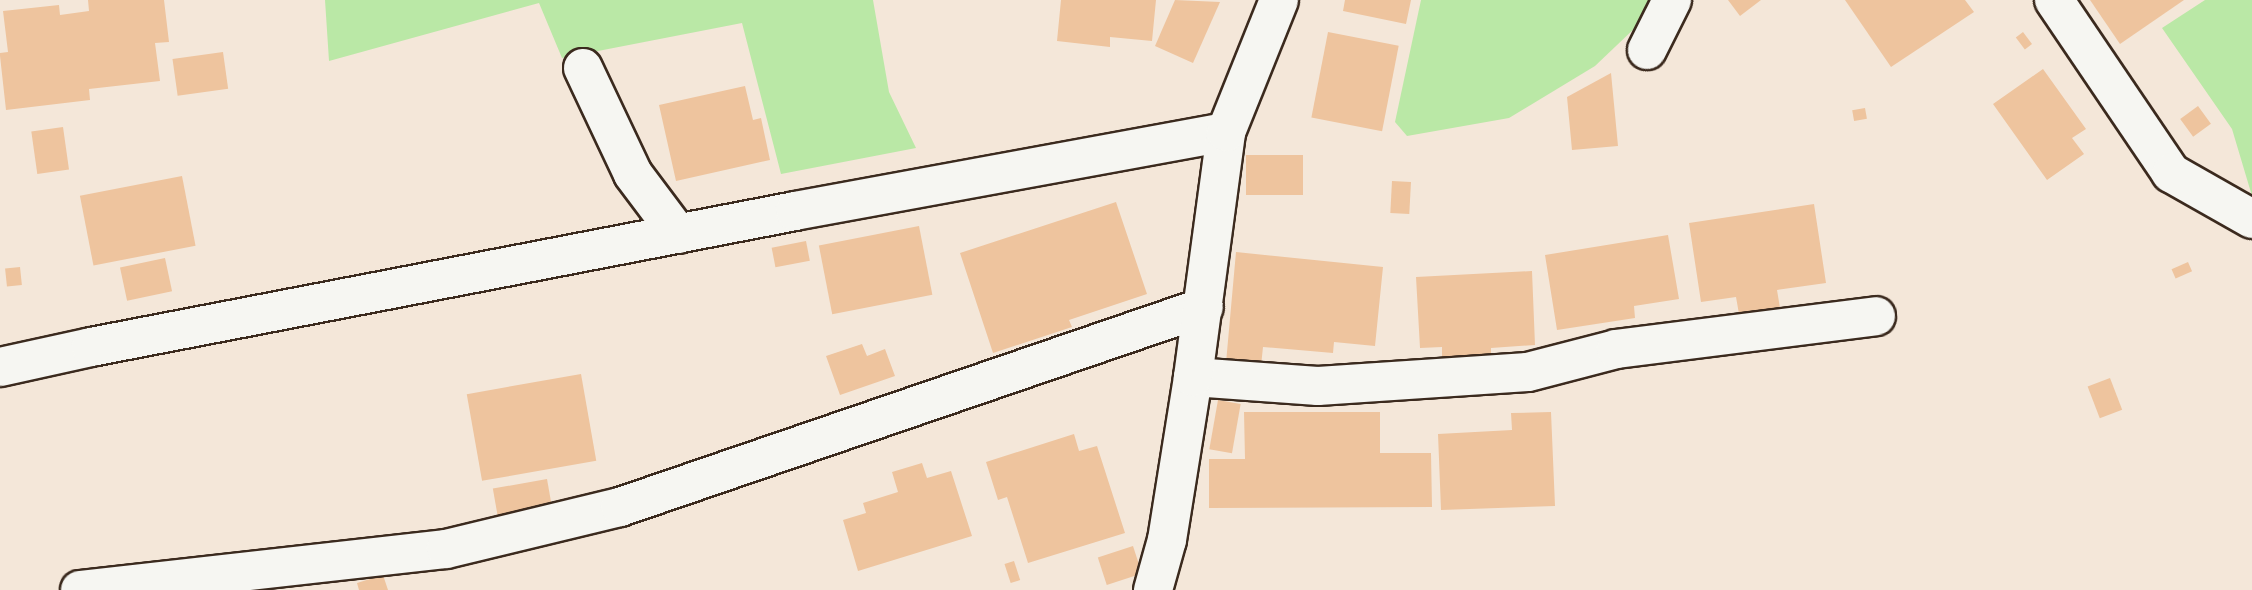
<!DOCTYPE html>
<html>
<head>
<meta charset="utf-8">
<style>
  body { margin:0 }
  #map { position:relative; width:2252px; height:590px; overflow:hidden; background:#f4e7d9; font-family:"Indie Flower",sans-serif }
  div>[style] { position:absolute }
  .green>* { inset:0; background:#bae8a6 }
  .building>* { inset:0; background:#eec49e; transform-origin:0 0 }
  .roads { filter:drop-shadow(2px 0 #3b2a1e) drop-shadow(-2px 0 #3b2a1e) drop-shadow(0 2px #3b2a1e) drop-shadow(0 -2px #3b2a1e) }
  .minor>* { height:38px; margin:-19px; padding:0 19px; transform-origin:19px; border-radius:19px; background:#f6f6f2 }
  span { translate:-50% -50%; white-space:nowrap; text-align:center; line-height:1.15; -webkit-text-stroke:6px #f6f6f2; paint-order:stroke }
</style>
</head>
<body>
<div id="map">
  <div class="green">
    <i style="clip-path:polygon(325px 0,873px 0,889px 92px,916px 148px,781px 174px,742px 23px,562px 58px,539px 3px,329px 61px)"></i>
    <i style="clip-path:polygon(1421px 0,1653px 0,1637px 26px,1595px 66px,1509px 118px,1407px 136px,1395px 122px)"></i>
    <i style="clip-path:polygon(2205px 0,2252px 0,2252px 196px,2232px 129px,2162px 28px)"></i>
  </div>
  <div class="building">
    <i style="clip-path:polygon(88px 0,164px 0,169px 42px,155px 43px,160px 81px,89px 89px,90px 100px,6px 110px,0 56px,0 53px,8px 52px,3px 11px,59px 5px,60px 15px,89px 11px)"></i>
    <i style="clip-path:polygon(1061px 0,1156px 0,1152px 41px,1110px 37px,1110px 47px,1057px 41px)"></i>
    <i style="clip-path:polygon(1175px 0,1220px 2px,1193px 63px,1155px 46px)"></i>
    <i style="clip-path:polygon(1345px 0,1411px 0,1406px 24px,1343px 11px)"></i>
    <i style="clip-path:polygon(1728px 0,1761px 0,1740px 16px)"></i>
    <i style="clip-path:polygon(1845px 0,1965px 0,1974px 12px,1891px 67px)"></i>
    <i style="clip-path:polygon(2090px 0,2184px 0,2120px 44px)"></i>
    <i style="left:1328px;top:32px;width:72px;height:87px;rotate:11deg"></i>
    <i style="left:2023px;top:32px;width:15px;height:9px;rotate:53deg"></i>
    <i style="left:223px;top:52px;width:37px;height:51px;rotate:82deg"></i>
    <i style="clip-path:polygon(2043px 69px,2086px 129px,2072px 138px,2084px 154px,2047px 180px,1993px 104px)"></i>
    <i style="clip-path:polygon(1611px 73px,1618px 146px,1572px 150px,1567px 97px)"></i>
    <i style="clip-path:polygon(745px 86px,753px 120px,761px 118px,770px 160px,676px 181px,659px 105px)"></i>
    <i style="left:2198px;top:106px;width:22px;height:22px;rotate:54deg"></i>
    <i style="left:1865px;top:108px;width:11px;height:13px;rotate:80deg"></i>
    <i style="left:63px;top:127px;width:43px;height:32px;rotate:82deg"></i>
    <i style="left:1246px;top:155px;width:57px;height:40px"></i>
    <i style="left:182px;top:176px;width:71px;height:104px;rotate:79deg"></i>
    <i style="left:1392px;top:181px;width:19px;height:32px;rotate:3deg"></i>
    <i style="clip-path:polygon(1116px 202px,1147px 294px,1069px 320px,1072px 327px,993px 353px,960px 253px)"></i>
    <i style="clip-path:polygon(1814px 204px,1826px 283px,1777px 290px,1780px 308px,1739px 314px,1736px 297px,1701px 302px,1689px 223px)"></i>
    <i style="left:919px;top:226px;width:70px;height:102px;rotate:79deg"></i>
    <i style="clip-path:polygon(1668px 235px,1679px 299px,1634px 306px,1635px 318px,1557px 330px,1545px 255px)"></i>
    <i style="left:806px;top:241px;width:20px;height:35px;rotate:79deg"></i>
    <i style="clip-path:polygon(1236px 252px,1383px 267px,1375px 346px,1334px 342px,1333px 353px,1263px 347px,1261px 366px,1226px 363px)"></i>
    <i style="left:165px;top:258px;width:34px;height:46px;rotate:78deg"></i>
    <i style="left:2188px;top:262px;width:10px;height:18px;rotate:66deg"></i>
    <i style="left:20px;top:267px;width:18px;height:15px;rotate:84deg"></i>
    <i style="clip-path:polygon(1532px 271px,1535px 345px,1491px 348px,1491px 356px,1442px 358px,1442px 347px,1420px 348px,1416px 277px)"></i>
    <i style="clip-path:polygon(862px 344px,867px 356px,885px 349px,895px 376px,840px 395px,826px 356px)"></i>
    <i style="left:581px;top:374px;width:88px;height:116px;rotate:80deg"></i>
    <i style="left:2110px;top:378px;width:34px;height:24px;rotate:69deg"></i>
    <i style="left:1218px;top:400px;width:23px;height:50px;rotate:10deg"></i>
    <i style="clip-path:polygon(1244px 412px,1380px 412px,1380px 453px,1431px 453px,1432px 507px,1209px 508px,1209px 459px,1245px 459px)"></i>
    <i style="clip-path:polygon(1551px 412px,1555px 506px,1441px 510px,1438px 434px,1512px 430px,1511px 413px)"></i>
    <i style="clip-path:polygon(1074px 434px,1079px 451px,1097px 446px,1125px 533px,1028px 563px,1007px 497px,998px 500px,986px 462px)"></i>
    <i style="clip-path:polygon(922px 463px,927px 478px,951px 471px,972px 536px,858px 571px,843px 520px,866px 513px,863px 503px,898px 492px,892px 472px)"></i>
    <i style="left:547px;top:479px;width:29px;height:55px;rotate:80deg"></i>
    <i style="left:1133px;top:546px;width:29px;height:37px;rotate:72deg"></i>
    <i style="left:1014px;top:561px;width:20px;height:10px;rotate:72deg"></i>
    <i style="clip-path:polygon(383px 575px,388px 590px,359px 590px,357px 583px)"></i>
  </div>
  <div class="roads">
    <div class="minor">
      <i style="left:2054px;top:0;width:209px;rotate:55.9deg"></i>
      <i style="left:2171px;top:173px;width:93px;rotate:29.6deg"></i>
      <i style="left:1647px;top:50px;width:56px;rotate:-63.4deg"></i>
      <i style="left:583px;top:68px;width:117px;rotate:64.7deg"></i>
      <i style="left:633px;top:174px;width:75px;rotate:53.1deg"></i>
      <i style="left:0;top:367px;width:93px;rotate:-12.4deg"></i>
      <i style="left:91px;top:347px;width:717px;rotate:-10.93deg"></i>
      <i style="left:795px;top:211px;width:438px;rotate:-10.4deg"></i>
      <i style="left:1193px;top:377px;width:125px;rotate:4.1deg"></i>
      <i style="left:1318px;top:386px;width:210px;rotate:-3.8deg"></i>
      <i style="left:1528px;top:372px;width:91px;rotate:-14.6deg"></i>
      <i style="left:1616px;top:349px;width:262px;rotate:-7.2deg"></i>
      <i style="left:80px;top:590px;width:368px;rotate:-6.4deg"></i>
      <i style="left:446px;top:549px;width:179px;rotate:-13.6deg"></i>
      <i style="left:620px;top:507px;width:617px;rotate:-18.9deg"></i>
      <i style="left:1153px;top:590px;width:52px;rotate:-74.4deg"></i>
      <i style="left:1167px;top:540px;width:165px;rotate:-80.9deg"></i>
      <i style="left:1193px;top:377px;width:247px;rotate:-82.3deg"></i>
      <i style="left:1226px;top:132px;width:142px;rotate:-68.1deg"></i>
    </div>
  </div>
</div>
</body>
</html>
